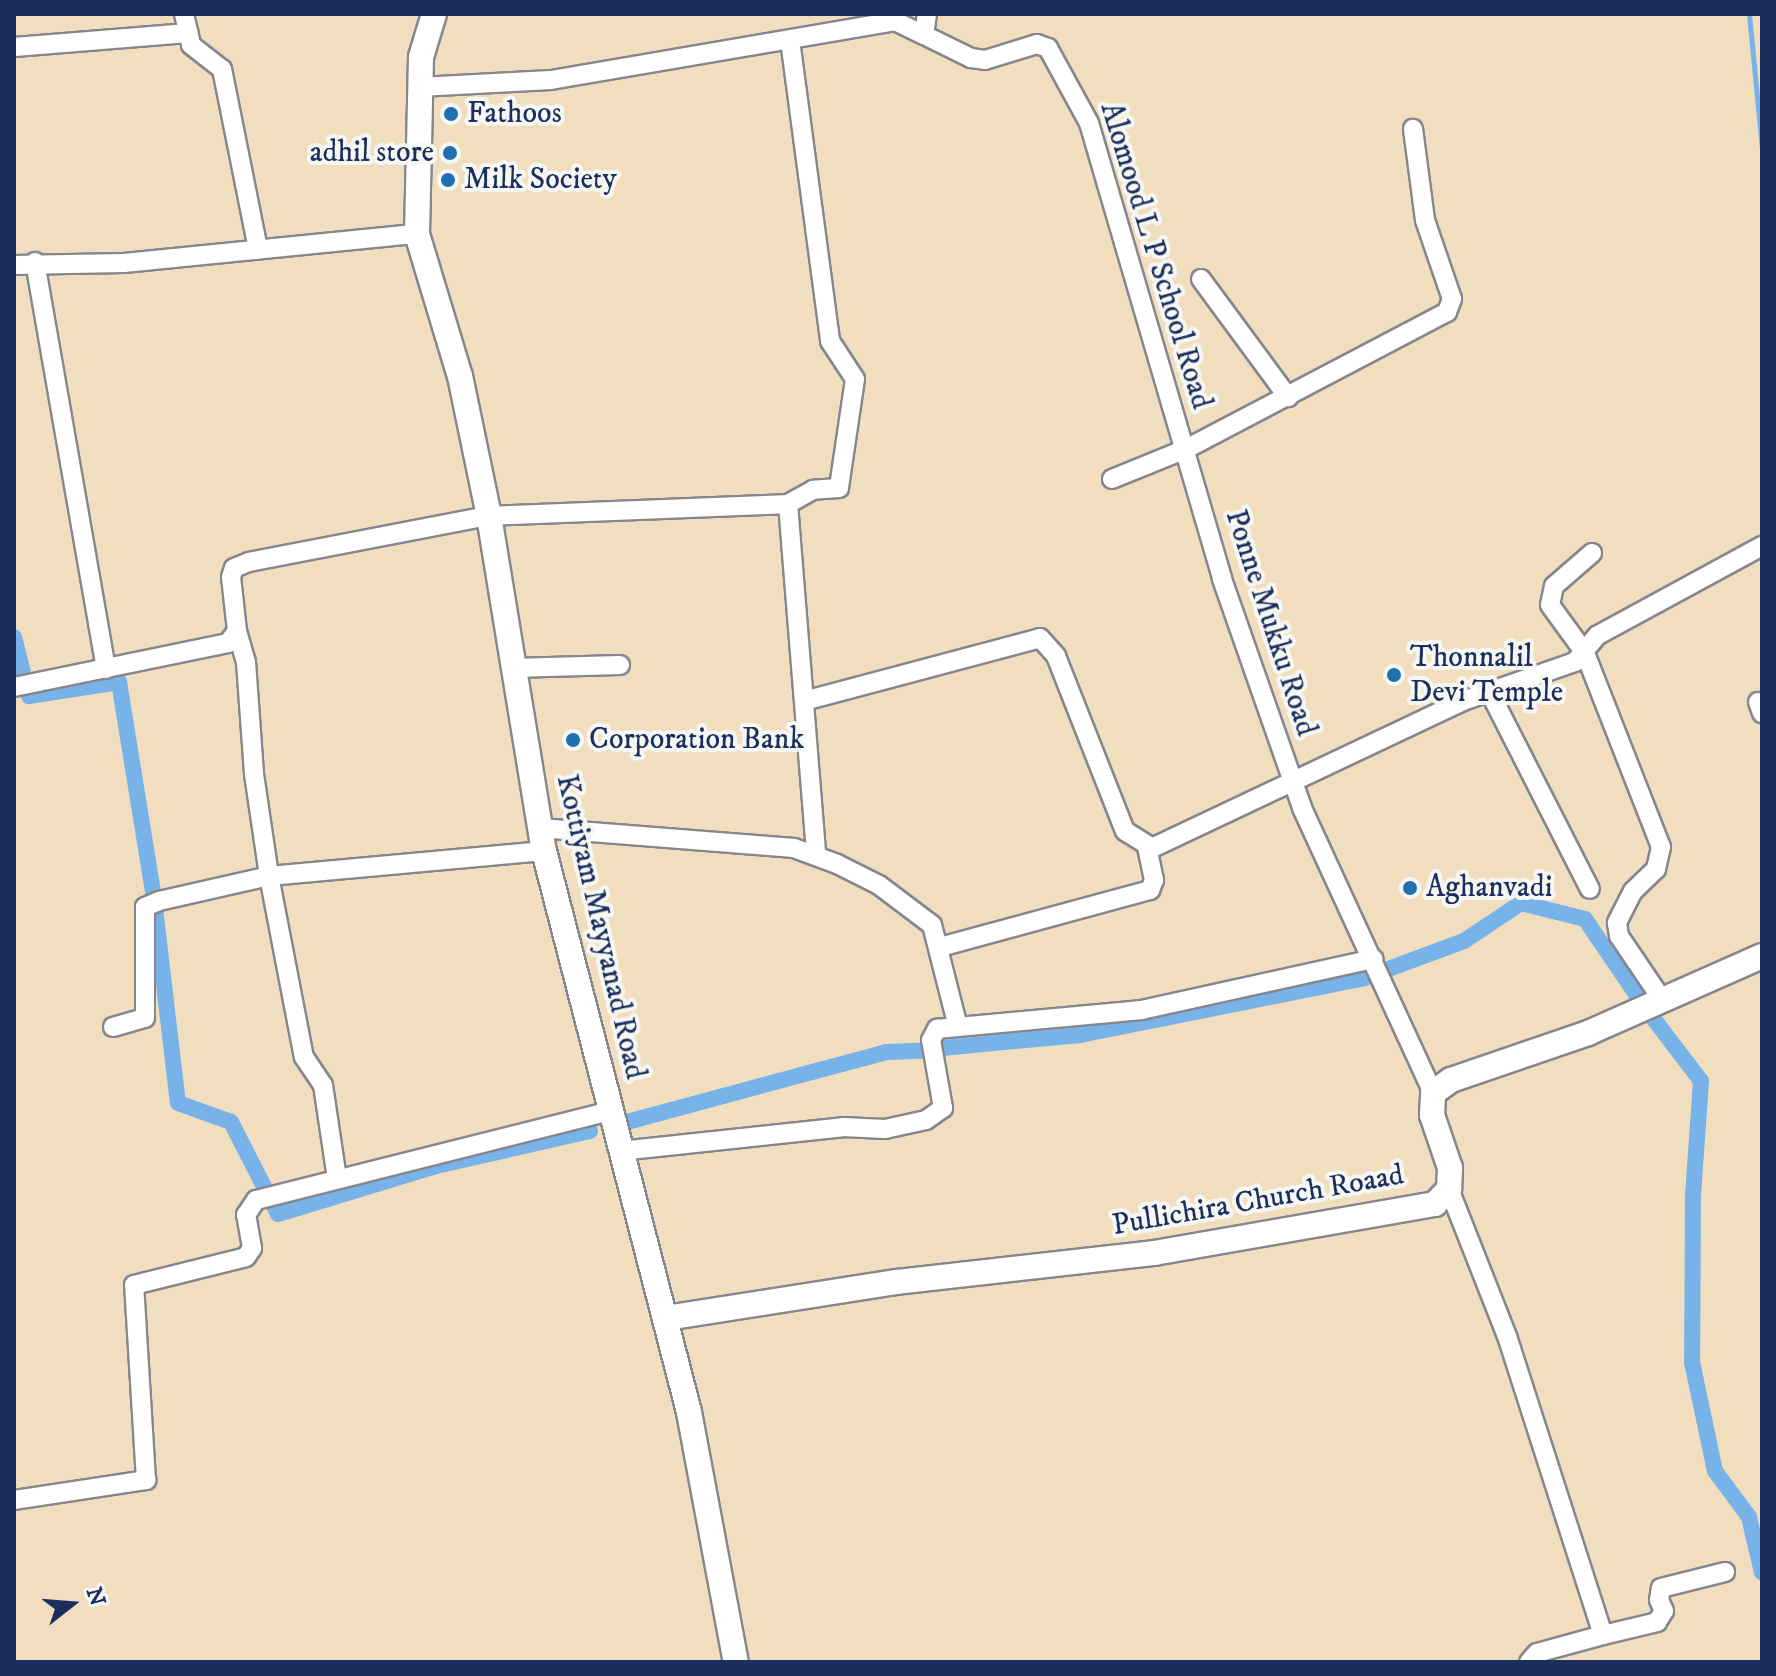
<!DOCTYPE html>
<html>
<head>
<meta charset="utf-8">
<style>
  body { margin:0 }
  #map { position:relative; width:1776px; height:1676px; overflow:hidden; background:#f1debf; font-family:"IM FELL DW Pica",serif }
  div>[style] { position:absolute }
  .stream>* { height:5px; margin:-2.5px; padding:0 2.5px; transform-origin:2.5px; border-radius:2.5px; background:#77b2e8 }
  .canal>* { height:16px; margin:-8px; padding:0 8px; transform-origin:8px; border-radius:8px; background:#77b2e8 }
  .roads { filter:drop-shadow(2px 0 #86868e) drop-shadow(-2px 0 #86868e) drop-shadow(0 2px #86868e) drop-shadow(0 -2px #86868e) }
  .minor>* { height:18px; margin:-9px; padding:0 9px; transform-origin:9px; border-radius:9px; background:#fff }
  .major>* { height:24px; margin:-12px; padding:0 12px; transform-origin:12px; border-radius:12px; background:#fff }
  .dots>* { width:22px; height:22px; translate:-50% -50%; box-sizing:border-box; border:4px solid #f6f6f2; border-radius:50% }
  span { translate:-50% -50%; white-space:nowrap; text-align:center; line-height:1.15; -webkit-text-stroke:8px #f6f6f2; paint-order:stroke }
  .poi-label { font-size:30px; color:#1b2f5e }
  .left { translate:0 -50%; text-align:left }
  .right { translate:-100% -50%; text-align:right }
  .street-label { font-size:30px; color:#1b2f5e }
  .frame { position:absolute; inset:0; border:16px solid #1b2f5e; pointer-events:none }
  .north { position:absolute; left:32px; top:1564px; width:80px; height:80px; -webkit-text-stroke:6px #f6f6f2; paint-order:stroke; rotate:73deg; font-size:22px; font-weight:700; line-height:32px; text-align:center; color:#1b2f5e }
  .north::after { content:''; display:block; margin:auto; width:28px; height:36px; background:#1b2f5e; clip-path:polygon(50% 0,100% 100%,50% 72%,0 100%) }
</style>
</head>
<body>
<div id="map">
  <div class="stream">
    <i style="left:1749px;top:14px;width:136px;rotate:84.5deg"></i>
  </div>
  <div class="canal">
    <i style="left:14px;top:637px;width:61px;rotate:75.7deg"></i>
    <i style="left:29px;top:696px;width:91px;rotate:-8.8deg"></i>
    <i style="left:119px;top:682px;width:212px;rotate:80.8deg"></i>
    <i style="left:153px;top:891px;width:213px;rotate:83.3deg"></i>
    <i style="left:178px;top:1103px;width:56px;rotate:19.7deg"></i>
    <i style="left:231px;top:1122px;width:103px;rotate:62.9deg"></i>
    <i style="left:278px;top:1214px;width:165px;rotate:-16.9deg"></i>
    <i style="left:436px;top:1166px;width:158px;rotate:-12.8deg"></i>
    <i style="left:1653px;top:1018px;width:79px;rotate:52.7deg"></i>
    <i style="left:1701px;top:1081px;width:114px;rotate:94deg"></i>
    <i style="left:1693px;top:1195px;width:167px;rotate:90.3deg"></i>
    <i style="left:1692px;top:1362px;width:111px;rotate:78.1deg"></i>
    <i style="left:1715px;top:1471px;width:57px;rotate:53.5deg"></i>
    <i style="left:1749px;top:1517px;width:57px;rotate:76.9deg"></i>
    <i style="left:942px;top:1048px;width:139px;rotate:-5.4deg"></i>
    <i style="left:1080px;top:1035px;width:290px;rotate:-11.3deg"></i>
    <i style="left:1364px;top:978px;width:107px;rotate:-20.3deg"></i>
    <i style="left:1464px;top:941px;width:69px;rotate:-33.7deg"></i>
    <i style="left:1521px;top:903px;width:66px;rotate:14deg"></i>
    <i style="left:1585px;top:919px;width:98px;rotate:55.8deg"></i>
    <i style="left:627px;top:1122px;width:268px;rotate:-15.1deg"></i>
    <i style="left:886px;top:1052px;width:35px;rotate:-2deg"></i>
  </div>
  <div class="roads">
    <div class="minor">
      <i style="left:184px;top:14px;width:32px;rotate:77deg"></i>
      <i style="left:191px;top:45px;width:39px;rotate:38deg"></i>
      <i style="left:222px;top:69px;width:184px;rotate:78.7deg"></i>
      <i style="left:927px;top:14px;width:21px;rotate:98deg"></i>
      <i style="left:924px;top:35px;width:52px;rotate:26.1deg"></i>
      <i style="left:971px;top:58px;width:14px;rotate:8deg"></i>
      <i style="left:985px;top:60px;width:54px;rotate:-17.1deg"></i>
      <i style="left:1037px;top:44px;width:12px;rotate:20deg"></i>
      <i style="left:1048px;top:48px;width:85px;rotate:61.3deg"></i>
      <i style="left:1089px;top:123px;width:475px;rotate:73.7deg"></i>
      <i style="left:1222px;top:579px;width:243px;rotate:70.7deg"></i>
      <i style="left:1302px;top:808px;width:314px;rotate:65.3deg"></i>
      <i style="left:790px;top:40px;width:304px;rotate:82.4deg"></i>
      <i style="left:830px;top:341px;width:45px;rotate:56.7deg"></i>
      <i style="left:855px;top:379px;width:110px;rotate:98.4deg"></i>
      <i style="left:839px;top:488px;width:26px;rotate:176deg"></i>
      <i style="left:813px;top:490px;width:29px;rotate:151deg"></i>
      <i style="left:788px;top:504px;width:352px;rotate:85.4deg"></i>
      <i style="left:14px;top:47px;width:175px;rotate:-4.6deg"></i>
      <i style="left:419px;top:87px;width:132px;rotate:-3deg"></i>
      <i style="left:551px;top:80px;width:349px;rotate:-9.7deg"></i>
      <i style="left:895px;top:21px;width:32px;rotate:26deg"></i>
      <i style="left:35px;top:262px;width:413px;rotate:80.1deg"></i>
      <i style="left:14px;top:265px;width:110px;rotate:-1deg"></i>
      <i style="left:124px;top:263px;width:294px;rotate:-5.7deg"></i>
      <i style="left:1201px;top:279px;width:147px;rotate:53.6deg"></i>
      <i style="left:1112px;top:479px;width:80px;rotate:-22.1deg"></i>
      <i style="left:1186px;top:449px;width:295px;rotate:-27.7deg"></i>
      <i style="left:1447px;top:312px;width:14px;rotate:-69deg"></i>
      <i style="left:1452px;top:299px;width:83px;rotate:-108.9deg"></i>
      <i style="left:1425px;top:220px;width:92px;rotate:-97.5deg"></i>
      <i style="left:1592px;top:553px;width:50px;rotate:139deg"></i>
      <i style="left:1554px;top:586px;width:19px;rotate:102deg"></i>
      <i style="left:1550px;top:605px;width:59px;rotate:53.9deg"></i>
      <i style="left:1585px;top:653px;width:208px;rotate:68.6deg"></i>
      <i style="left:1661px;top:847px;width:23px;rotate:103deg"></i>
      <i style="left:1656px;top:869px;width:32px;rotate:136deg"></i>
      <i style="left:1633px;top:891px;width:36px;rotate:117deg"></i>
      <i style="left:1617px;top:923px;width:13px;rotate:81deg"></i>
      <i style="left:1619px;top:936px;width:78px;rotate:55.9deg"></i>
      <i style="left:237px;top:631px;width:32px;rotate:74deg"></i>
      <i style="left:246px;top:662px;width:112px;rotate:85.9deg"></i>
      <i style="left:254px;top:774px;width:103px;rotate:81.6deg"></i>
      <i style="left:269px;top:876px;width:184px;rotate:79.1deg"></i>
      <i style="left:304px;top:1057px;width:34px;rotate:56deg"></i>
      <i style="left:323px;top:1085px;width:95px;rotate:81.5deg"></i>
      <i style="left:512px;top:668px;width:108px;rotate:-1.6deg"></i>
      <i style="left:14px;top:687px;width:218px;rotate:-11.6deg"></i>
      <i style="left:228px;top:643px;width:15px;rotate:-53deg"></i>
      <i style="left:237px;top:631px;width:54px;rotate:-96.3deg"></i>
      <i style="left:231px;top:577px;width:9px;rotate:-72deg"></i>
      <i style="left:234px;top:568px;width:16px;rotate:-22deg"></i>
      <i style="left:249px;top:562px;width:244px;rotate:-10.9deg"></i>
      <i style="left:489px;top:516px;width:299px;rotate:-2.3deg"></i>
      <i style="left:1489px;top:691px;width:222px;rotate:63deg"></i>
      <i style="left:804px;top:701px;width:244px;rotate:-14.9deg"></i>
      <i style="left:1040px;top:638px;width:24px;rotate:48deg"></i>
      <i style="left:1056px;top:656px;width:188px;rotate:68.5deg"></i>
      <i style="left:1125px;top:831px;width:32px;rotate:32deg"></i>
      <i style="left:1152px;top:848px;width:344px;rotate:-25.3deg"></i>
      <i style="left:1463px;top:701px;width:119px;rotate:-19.2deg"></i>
      <i style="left:1575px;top:662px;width:35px;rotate:-50deg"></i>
      <i style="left:1598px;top:635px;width:187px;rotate:-28.5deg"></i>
      <i style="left:1758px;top:702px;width:12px;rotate:70deg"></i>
      <i style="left:540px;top:828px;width:255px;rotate:4.5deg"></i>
      <i style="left:794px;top:848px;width:46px;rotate:20.4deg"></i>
      <i style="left:837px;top:864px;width:47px;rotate:26.6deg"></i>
      <i style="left:879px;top:885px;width:66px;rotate:37deg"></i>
      <i style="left:932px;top:925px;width:105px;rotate:75.7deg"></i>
      <i style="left:940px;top:947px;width:218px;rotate:-15.2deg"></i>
      <i style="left:1150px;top:890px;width:11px;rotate:-68deg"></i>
      <i style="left:1154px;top:880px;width:35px;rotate:-102deg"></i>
      <i style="left:113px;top:1027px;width:33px;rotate:-16deg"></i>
      <i style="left:145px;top:1018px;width:111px;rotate:-90deg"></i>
      <i style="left:145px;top:907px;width:15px;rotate:-23deg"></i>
      <i style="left:159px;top:901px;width:113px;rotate:-12.8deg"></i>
      <i style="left:269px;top:876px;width:276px;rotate:-5.2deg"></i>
      <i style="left:620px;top:1151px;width:224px;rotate:-6.1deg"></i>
      <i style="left:843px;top:1127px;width:42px;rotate:2.7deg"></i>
      <i style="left:885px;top:1129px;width:42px;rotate:-12.4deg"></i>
      <i style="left:926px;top:1120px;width:21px;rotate:-35deg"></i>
      <i style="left:943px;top:1108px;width:69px;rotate:-100deg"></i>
      <i style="left:931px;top:1040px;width:13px;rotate:-61deg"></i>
      <i style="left:937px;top:1029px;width:205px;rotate:-5.3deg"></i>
      <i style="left:1141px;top:1010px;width:238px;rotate:-12.4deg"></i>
      <i style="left:1449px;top:1189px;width:158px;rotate:68.5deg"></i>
      <i style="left:1507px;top:1336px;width:314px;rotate:72.2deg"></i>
      <i style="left:1603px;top:1635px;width:68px;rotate:164.7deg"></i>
      <i style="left:1537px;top:1653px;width:12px;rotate:132deg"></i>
      <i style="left:14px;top:1500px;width:134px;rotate:-8.6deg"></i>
      <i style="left:146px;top:1480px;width:195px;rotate:-93.5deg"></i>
      <i style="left:134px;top:1285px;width:115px;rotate:-14deg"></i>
      <i style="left:246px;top:1257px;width:11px;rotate:-56deg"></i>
      <i style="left:252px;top:1248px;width:34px;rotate:-100deg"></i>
      <i style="left:246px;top:1215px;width:18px;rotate:-56deg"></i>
      <i style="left:256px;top:1200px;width:365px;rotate:-14.1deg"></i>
      <i style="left:1603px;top:1635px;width:56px;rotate:-13.5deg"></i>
      <i style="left:1657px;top:1622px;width:13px;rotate:-58deg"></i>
      <i style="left:1664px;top:1611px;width:12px;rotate:-114deg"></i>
      <i style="left:1659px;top:1600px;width:12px;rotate:-81deg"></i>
      <i style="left:1661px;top:1588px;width:66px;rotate:-14deg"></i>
    </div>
    <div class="major">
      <i style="left:434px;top:14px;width:45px;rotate:106.8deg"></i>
      <i style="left:421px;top:57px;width:177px;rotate:91.3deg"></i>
      <i style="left:417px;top:234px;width:148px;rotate:73.2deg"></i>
      <i style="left:460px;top:376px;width:143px;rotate:78.3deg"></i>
      <i style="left:489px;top:516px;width:339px;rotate:80.7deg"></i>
      <i style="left:544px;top:851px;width:579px;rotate:75.51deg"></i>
      <i style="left:689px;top:1412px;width:254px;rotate:79.4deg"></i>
      <i style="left:666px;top:1318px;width:233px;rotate:-8.9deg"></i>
      <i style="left:896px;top:1282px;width:260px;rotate:-6.4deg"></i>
      <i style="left:1154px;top:1253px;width:285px;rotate:-9.9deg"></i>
      <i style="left:1435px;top:1204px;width:21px;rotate:-47deg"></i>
      <i style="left:1449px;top:1189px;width:21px;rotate:-87deg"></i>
      <i style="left:1450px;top:1168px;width:56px;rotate:-108.8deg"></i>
      <i style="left:1432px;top:1115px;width:22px;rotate:-87deg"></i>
      <i style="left:1433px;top:1093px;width:22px;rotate:-36deg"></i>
      <i style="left:1451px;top:1080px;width:145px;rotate:-18.9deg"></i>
      <i style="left:1588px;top:1033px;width:190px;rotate:-23.9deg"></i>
    </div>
  </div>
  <div class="dots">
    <i style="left:451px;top:114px;background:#1f6fb2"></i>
    <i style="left:450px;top:153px;background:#1f6fb2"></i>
    <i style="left:448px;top:180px;background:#1f6fb2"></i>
    <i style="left:1394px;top:675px;background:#1f6fb2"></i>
    <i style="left:573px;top:740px;background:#1f6fb2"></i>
    <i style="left:1410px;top:888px;background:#1f6fb2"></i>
  </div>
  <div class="poi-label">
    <span class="left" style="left:467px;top:114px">Fathoos</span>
    <span class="right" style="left:434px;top:153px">adhil store</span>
    <span class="left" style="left:464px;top:180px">Milk Society</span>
    <span class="left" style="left:1410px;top:675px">Thonnalil<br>Devi Temple</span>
    <span class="left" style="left:589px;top:740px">Corporation Bank</span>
    <span class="left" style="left:1426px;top:888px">Aghanvadi</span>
  </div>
  <div class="street-label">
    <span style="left:1155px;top:256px;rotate:73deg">Alomood L P School Road</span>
    <span style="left:1270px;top:623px;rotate:72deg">Ponne Mukku Road</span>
    <span style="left:600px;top:927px;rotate:77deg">Kottiyam Mayyanad Road</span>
    <span style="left:1258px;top:1201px;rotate:-10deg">Pullichira Church Roaad</span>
  </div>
  <div class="frame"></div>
  <div class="north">N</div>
</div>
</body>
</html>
